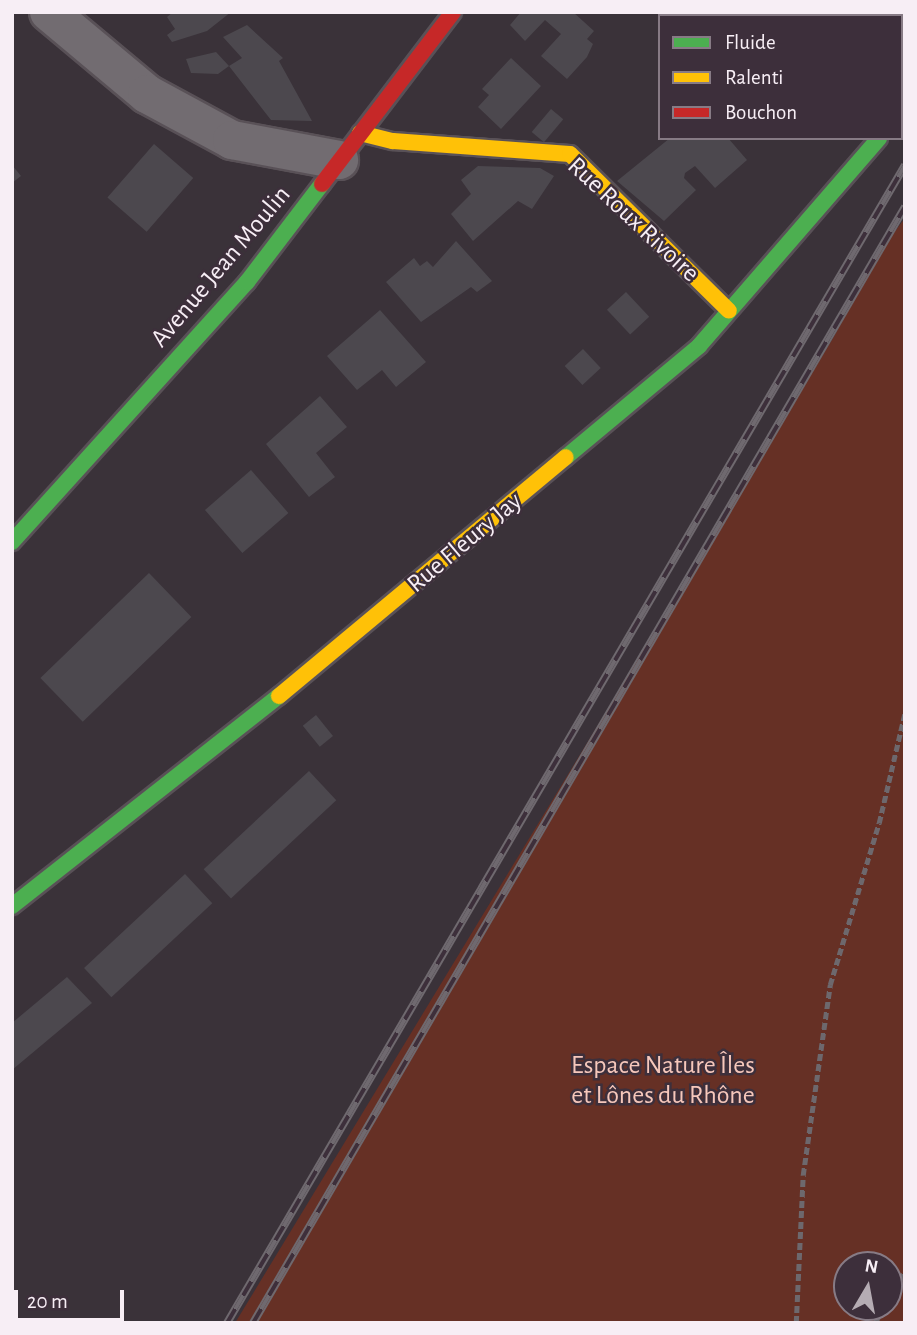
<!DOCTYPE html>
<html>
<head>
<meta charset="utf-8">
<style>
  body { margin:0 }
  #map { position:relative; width:917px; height:1335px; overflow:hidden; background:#3a3239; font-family:"Alegreya Sans",sans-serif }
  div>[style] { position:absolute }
  .green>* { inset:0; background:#663025 }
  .building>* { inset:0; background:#4c484e; transform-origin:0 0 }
  .path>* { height:4.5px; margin-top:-2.25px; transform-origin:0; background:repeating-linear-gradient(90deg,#6d686d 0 7px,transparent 0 10.5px) }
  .roads { filter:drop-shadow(2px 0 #595157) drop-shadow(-2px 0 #595157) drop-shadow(0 2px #595157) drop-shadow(0 -2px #595157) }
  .street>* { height:38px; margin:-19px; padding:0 19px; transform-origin:19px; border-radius:19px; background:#726c71 }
  .fast>* { height:16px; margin:-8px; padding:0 8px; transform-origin:8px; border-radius:8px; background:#4caf50 }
  .slow>* { height:16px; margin:-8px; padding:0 8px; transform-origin:8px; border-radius:8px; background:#ffc107 }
  .jam>* { height:16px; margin:-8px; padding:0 8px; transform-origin:8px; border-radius:8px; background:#c62828 }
  .rail>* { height:8px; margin-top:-4px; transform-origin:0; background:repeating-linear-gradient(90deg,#3d2f3b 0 16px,#6f696f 0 32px); box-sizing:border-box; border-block:2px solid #6f696f }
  span { translate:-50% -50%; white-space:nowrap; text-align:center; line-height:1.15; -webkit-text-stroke:5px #3d2f3b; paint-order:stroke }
  .street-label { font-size:26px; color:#f7eef5 }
  .park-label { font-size:26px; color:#f6c7bb }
  .frame { position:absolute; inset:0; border:14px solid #f7eef5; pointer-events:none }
  .legend { position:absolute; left:658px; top:14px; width:245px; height:126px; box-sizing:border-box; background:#3d2f3b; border:2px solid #877b85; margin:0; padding:9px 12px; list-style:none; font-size:21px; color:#f7eef5 }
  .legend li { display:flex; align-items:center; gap:14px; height:35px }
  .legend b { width:35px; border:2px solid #877b85 }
  .north { position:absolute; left:833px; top:1251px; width:70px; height:70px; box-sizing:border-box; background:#3d2f3b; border:2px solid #877b85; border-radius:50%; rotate:10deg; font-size:19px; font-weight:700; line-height:28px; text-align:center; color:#f7eef5 }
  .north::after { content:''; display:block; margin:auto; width:24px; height:32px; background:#b5acb3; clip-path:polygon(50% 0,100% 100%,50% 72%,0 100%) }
  .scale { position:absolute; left:14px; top:1290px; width:110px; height:32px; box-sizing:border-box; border:4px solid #f7eef5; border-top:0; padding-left:9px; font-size:21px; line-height:24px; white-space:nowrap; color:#f7eef5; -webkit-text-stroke:5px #3d2f3b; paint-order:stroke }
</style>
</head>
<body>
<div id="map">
  <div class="green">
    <i style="clip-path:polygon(evenodd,905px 218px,905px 1323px,235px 1323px,833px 338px,880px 251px,905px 218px,847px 1265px,889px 1265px,889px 1307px,847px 1307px,847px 1265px)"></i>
  </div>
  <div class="building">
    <i style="clip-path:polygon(173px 12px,231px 12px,207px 31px,172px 42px,167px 35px,175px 29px,167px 17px)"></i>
    <i style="clip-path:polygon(521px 12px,573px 12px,594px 31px,587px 39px,593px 44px,587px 57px,567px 79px,541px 56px,561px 34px,545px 20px,525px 41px,510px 25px)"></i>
    <i style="left:770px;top:12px;width:119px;height:4px"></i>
    <i style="clip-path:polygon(247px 25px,283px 58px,279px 61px,312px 121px,271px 120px,229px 66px,218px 74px,191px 73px,186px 59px,216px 52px,229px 66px,242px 58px,223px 37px)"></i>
    <i style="clip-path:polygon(511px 58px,541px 86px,501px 129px,478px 107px,489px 95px,482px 89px)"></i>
    <i style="left:551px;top:109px;width:16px;height:30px;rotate:40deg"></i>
    <i style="clip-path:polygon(670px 138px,728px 138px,747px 160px,715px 188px,695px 166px,685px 173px,684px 178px,696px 190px,664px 221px,617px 181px)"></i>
    <i style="left:154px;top:144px;width:52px;height:71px;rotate:41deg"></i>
    <i style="clip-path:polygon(12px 165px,21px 176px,12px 183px)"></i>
    <i style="clip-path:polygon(478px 166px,540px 168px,554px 176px,532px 209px,518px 201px,473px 241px,451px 214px,471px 194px,461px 180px)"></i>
    <i style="clip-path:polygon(456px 241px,492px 281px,477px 292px,471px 287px,421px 322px,386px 282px,414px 258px,420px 266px,427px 261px,433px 267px)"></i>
    <i style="left:626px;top:292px;width:34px;height:26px;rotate:47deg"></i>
    <i style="clip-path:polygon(380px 310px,426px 362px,396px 387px,382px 370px,357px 390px,327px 356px)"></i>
    <i style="left:583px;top:349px;width:26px;height:25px;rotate:47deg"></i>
    <i style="clip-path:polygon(320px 396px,347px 427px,316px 453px,335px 477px,309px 497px,266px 444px)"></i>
    <i style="left:251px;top:470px;width:57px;height:61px;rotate:49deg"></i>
    <i style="left:149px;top:573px;width:61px;height:151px;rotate:46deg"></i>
    <i style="left:316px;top:715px;width:27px;height:17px;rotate:51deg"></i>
    <i style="left:309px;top:771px;width:40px;height:144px;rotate:47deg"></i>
    <i style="left:185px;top:874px;width:40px;height:138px;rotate:47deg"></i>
    <i style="clip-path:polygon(67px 977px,92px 1003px,12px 1070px,12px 1023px)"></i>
  </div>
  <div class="path">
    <i style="left:889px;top:1298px;width:31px;rotate:-59deg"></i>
    <i style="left:796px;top:1323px;width:148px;rotate:-87.3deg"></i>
    <i style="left:803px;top:1175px;width:192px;rotate:-81.9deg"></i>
    <i style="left:830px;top:985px;width:169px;rotate:-73.2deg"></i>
    <i style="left:879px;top:823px;width:114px;rotate:-76.8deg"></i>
    <i style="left:875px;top:1323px;width:18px;rotate:-61deg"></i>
  </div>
  <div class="roads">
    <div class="street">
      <i style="left:49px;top:12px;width:128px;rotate:39.9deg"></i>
      <i style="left:147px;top:94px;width:97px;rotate:28.4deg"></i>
      <i style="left:232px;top:140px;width:109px;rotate:10.6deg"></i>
      <i style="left:901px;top:114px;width:6px;rotate:-45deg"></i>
    </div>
    <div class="fast">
      <i style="left:566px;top:457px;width:173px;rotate:-39.8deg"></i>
      <i style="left:699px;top:346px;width:275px;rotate:-49.1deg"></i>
      <i style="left:12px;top:542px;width:350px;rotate:-47.9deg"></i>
      <i style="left:247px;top:282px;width:123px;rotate:-52.6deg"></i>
      <i style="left:12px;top:906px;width:340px;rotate:-38.2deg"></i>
    </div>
    <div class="slow">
      <i style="left:360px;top:133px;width:34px;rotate:14deg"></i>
      <i style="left:393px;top:141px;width:177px;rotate:4.2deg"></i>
      <i style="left:570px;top:154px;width:223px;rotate:44.6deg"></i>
      <i style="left:279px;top:696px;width:373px;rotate:-39.8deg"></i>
    </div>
    <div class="jam">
      <i style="left:322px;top:184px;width:216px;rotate:-52.7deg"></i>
    </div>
  </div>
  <div class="rail">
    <i style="left:227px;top:1323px;width:1342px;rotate:-59.65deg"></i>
    <i style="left:253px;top:1323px;width:1293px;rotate:-59.71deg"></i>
  </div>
  <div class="street-label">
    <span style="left:633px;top:220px;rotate:43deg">Rue Roux Rivoire</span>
    <span style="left:221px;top:267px;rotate:-50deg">Avenue Jean Moulin</span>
    <span style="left:465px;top:543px;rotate:-40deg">Rue Fleury Jay</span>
  </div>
  <div class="park-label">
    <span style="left:663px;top:1081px">Espace Nature Îles<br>et Lônes du Rhône</span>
  </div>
  <div class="frame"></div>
  <ul class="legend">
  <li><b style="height:9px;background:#4caf50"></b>Fluide</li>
  <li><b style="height:9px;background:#ffc107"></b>Ralenti</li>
  <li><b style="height:9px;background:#c62828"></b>Bouchon</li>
  </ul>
  <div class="north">N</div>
  <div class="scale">20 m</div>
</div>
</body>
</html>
